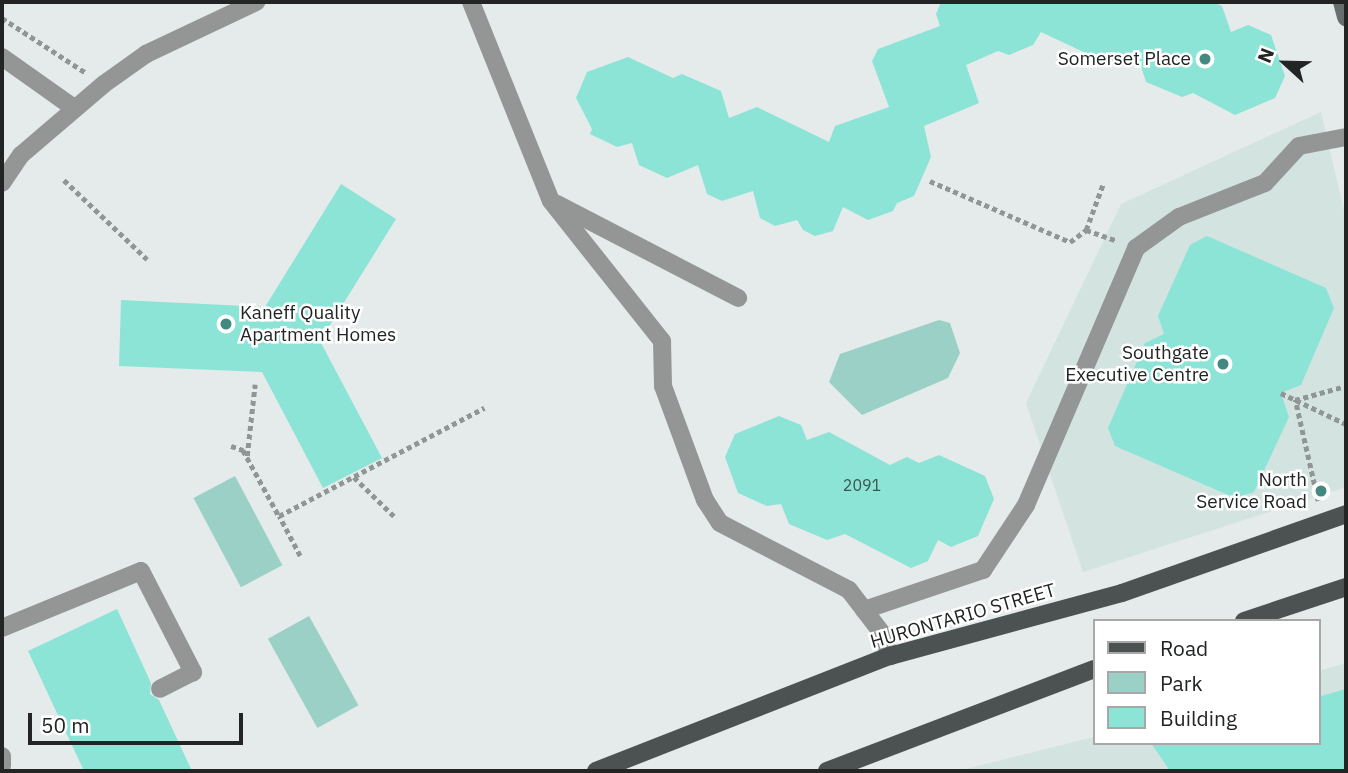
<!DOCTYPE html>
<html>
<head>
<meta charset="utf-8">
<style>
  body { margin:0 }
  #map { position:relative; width:1348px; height:773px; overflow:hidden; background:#e4ebea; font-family:"IBM Plex Sans",sans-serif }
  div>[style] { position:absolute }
  .built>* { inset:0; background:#d2e3e0 }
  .green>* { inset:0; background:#9bd0c7; transform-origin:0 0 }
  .building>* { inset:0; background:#8ce4d7 }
  .path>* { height:4.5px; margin-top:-2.25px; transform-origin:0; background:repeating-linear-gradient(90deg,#919695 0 5px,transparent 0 8.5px) }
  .lane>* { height:18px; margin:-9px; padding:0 9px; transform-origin:9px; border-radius:9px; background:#939695 }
  .street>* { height:18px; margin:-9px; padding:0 9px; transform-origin:9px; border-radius:9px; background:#939695 }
  .secondary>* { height:18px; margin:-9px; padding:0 9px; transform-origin:9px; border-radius:9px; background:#696e6d }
  .primary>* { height:18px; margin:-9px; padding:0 9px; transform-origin:9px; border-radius:9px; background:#4c5251 }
  .dots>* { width:19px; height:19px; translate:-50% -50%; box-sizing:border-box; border:4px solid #fff; border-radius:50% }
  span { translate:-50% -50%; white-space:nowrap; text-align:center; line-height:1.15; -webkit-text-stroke:5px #fff; paint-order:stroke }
  .number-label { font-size:16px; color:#3c5551 }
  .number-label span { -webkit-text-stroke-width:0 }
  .poi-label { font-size:19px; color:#222524 }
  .right { translate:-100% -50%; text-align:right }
  .left { translate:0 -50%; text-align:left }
  .street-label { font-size:19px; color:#222524 }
  .frame { position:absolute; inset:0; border:4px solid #222524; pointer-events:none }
  .legend { position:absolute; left:1093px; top:619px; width:228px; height:126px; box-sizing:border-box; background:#fff; border:2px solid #a7a8a7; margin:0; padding:9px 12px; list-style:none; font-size:21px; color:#222524 }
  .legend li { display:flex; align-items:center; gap:14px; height:35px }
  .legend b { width:35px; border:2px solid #a7a8a7 }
  .north { position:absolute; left:1250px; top:28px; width:70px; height:70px; -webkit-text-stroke:5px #fff; paint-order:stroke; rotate:292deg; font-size:19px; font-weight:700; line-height:28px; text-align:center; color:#222524 }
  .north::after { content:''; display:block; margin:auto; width:24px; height:32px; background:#222524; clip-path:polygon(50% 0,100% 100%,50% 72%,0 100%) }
  .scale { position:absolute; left:28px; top:713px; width:215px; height:32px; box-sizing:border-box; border:4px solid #222524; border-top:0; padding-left:9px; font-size:21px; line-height:24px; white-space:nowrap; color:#222524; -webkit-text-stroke:5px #fff; paint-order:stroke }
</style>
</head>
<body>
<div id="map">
  <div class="built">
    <i style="clip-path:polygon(1321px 112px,1346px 219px,1346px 487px,1083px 572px,1026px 403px,1121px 204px)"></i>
    <i style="clip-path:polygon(1346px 663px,1346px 771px,958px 771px,1094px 737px,1094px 743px,1318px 743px,1318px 671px)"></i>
  </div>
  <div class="green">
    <i style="clip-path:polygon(939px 320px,950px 323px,960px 353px,948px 378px,862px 415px,829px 382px,840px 354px)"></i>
    <i style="left:235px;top:476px;width:101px;height:47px;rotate:62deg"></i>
    <i style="left:309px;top:616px;width:102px;height:47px;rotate:61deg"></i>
  </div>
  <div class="building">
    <i style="clip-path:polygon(941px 2px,1213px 2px,1222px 6px,1231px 32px,1248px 25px,1271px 35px,1285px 76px,1275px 98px,1235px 115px,1193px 93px,1182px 97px,1146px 82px,1138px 57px,1111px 65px,1041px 32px,1033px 45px,1009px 55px,998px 51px,966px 65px,979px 103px,924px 126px,931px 157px,914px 196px,897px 203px,893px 211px,868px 220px,843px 207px,833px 231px,815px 236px,803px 230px,797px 220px,775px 226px,760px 218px,753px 191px,722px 201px,707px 194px,698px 165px,667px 178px,639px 165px,632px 143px,617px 147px,590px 134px,592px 129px,576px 98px,587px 72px,628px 57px,673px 78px,682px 74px,721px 91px,729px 118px,757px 107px,829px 142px,835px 126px,889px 107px,872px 61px,878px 49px,940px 26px,936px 14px)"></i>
    <i style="clip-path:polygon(341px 184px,396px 219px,320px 341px,382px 458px,323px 488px,262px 372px,119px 366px,121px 300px,265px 307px)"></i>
    <i style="clip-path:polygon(1207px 236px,1326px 288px,1334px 308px,1301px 385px,1281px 393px,1289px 417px,1254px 492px,1235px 498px,1115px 446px,1108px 428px,1145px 343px,1164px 334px,1158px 316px,1190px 245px)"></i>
    <i style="clip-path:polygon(779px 416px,801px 425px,807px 440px,829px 432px,890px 465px,907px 457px,919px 463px,939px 455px,985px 476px,994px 499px,978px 536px,951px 547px,938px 540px,928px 561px,911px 568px,845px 534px,827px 540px,789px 524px,781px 504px,767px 506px,738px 493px,725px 457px,735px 434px)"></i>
    <i style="clip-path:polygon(117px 609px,151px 683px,150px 694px,159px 700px,192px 771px,84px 771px,28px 651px)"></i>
    <i style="clip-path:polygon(1346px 689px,1346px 771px,1170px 771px,1151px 743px,1318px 743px,1318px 697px)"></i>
  </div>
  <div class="path">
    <i style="left:2px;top:18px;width:100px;rotate:33.2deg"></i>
    <i style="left:64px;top:180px;width:115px;rotate:43.6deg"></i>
    <i style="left:930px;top:181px;width:153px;rotate:23.5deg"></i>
    <i style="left:1070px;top:242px;width:20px;rotate:-37deg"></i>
    <i style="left:1086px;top:230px;width:49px;rotate:-69.7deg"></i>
    <i style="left:1086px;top:230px;width:31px;rotate:19deg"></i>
    <i style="left:1281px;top:393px;width:72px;rotate:25.5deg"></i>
    <i style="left:231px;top:446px;width:13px;rotate:18deg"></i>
    <i style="left:243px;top:450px;width:75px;rotate:61.4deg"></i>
    <i style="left:247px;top:456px;width:72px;rotate:-83.7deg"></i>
    <i style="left:354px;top:477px;width:56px;rotate:44.3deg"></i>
    <i style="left:1318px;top:501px;width:104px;rotate:-102.8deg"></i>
    <i style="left:1295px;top:400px;width:53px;rotate:-15.4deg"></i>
    <i style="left:300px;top:556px;width:45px;rotate:-117.7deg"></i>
    <i style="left:279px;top:516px;width:232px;rotate:-27.8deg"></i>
  </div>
  <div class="lane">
    <i style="left:471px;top:2px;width:214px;rotate:68.1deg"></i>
    <i style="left:551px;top:201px;width:179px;rotate:51.6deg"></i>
    <i style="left:662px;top:341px;width:45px;rotate:88.7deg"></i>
    <i style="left:663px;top:386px;width:121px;rotate:69.8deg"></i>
    <i style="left:705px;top:500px;width:27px;rotate:57deg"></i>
    <i style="left:720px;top:523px;width:145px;rotate:27.4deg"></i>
    <i style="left:849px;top:590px;width:53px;rotate:52.7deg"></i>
    <i style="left:881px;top:632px;width:26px;rotate:69deg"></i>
    <i style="left:2px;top:57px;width:88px;rotate:35.3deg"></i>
    <i style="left:557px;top:204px;width:204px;rotate:27.4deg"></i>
    <i style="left:864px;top:610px;width:126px;rotate:-18.6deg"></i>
    <i style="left:983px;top:570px;width:78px;rotate:-56.5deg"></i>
    <i style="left:1026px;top:505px;width:280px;rotate:-66.8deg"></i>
    <i style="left:1136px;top:248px;width:53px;rotate:-35.8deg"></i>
    <i style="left:1179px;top:217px;width:92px;rotate:-21.6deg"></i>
    <i style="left:1265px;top:183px;width:50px;rotate:-47.4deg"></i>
    <i style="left:1299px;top:146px;width:48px;rotate:-10.8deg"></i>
    <i style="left:2px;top:628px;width:150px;rotate:-22.3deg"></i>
    <i style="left:141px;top:571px;width:114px;rotate:62.8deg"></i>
    <i style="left:193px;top:672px;width:37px;rotate:153deg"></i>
    <i style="left:2px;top:756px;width:10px;rotate:90deg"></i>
  </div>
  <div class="street">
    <i style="left:2px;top:183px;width:34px;rotate:-56deg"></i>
    <i style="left:21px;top:155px;width:109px;rotate:-40.5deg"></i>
    <i style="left:104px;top:84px;width:52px;rotate:-35.5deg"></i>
    <i style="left:146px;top:54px;width:122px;rotate:-25.3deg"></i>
  </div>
  <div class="secondary">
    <i style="left:1342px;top:2px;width:16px;rotate:75deg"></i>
  </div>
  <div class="primary">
    <i style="left:1244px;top:621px;width:108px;rotate:-18.4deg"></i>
    <i style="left:596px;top:771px;width:316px;rotate:-21.4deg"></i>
    <i style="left:890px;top:656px;width:240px;rotate:-15.2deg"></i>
    <i style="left:1122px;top:593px;width:238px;rotate:-19.4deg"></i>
    <i style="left:827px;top:771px;width:286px;rotate:-20.9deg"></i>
  </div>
  <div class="dots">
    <i style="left:1205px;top:59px;background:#438980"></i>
    <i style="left:226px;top:324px;background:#438980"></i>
    <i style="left:1223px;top:364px;background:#438980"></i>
    <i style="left:1321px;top:491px;background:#438980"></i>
  </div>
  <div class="number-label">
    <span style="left:862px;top:485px">2091</span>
  </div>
  <div class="poi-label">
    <span class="right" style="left:1191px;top:59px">Somerset Place</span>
    <span class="left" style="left:240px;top:324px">Kaneff Quality<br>Apartment Homes</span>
    <span class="right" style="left:1209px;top:364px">Southgate<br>Executive Centre</span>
    <span class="right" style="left:1307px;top:491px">North<br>Service Road</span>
  </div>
  <div class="street-label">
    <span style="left:963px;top:616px;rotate:-16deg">HURONTARIO STREET</span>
  </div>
  <div class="frame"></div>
  <ul class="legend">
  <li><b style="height:9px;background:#4c5251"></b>Road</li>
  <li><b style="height:19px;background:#9bd0c7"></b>Park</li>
  <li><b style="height:19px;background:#8ce4d7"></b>Building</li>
  </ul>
  <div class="north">N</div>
  <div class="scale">50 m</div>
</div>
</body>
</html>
